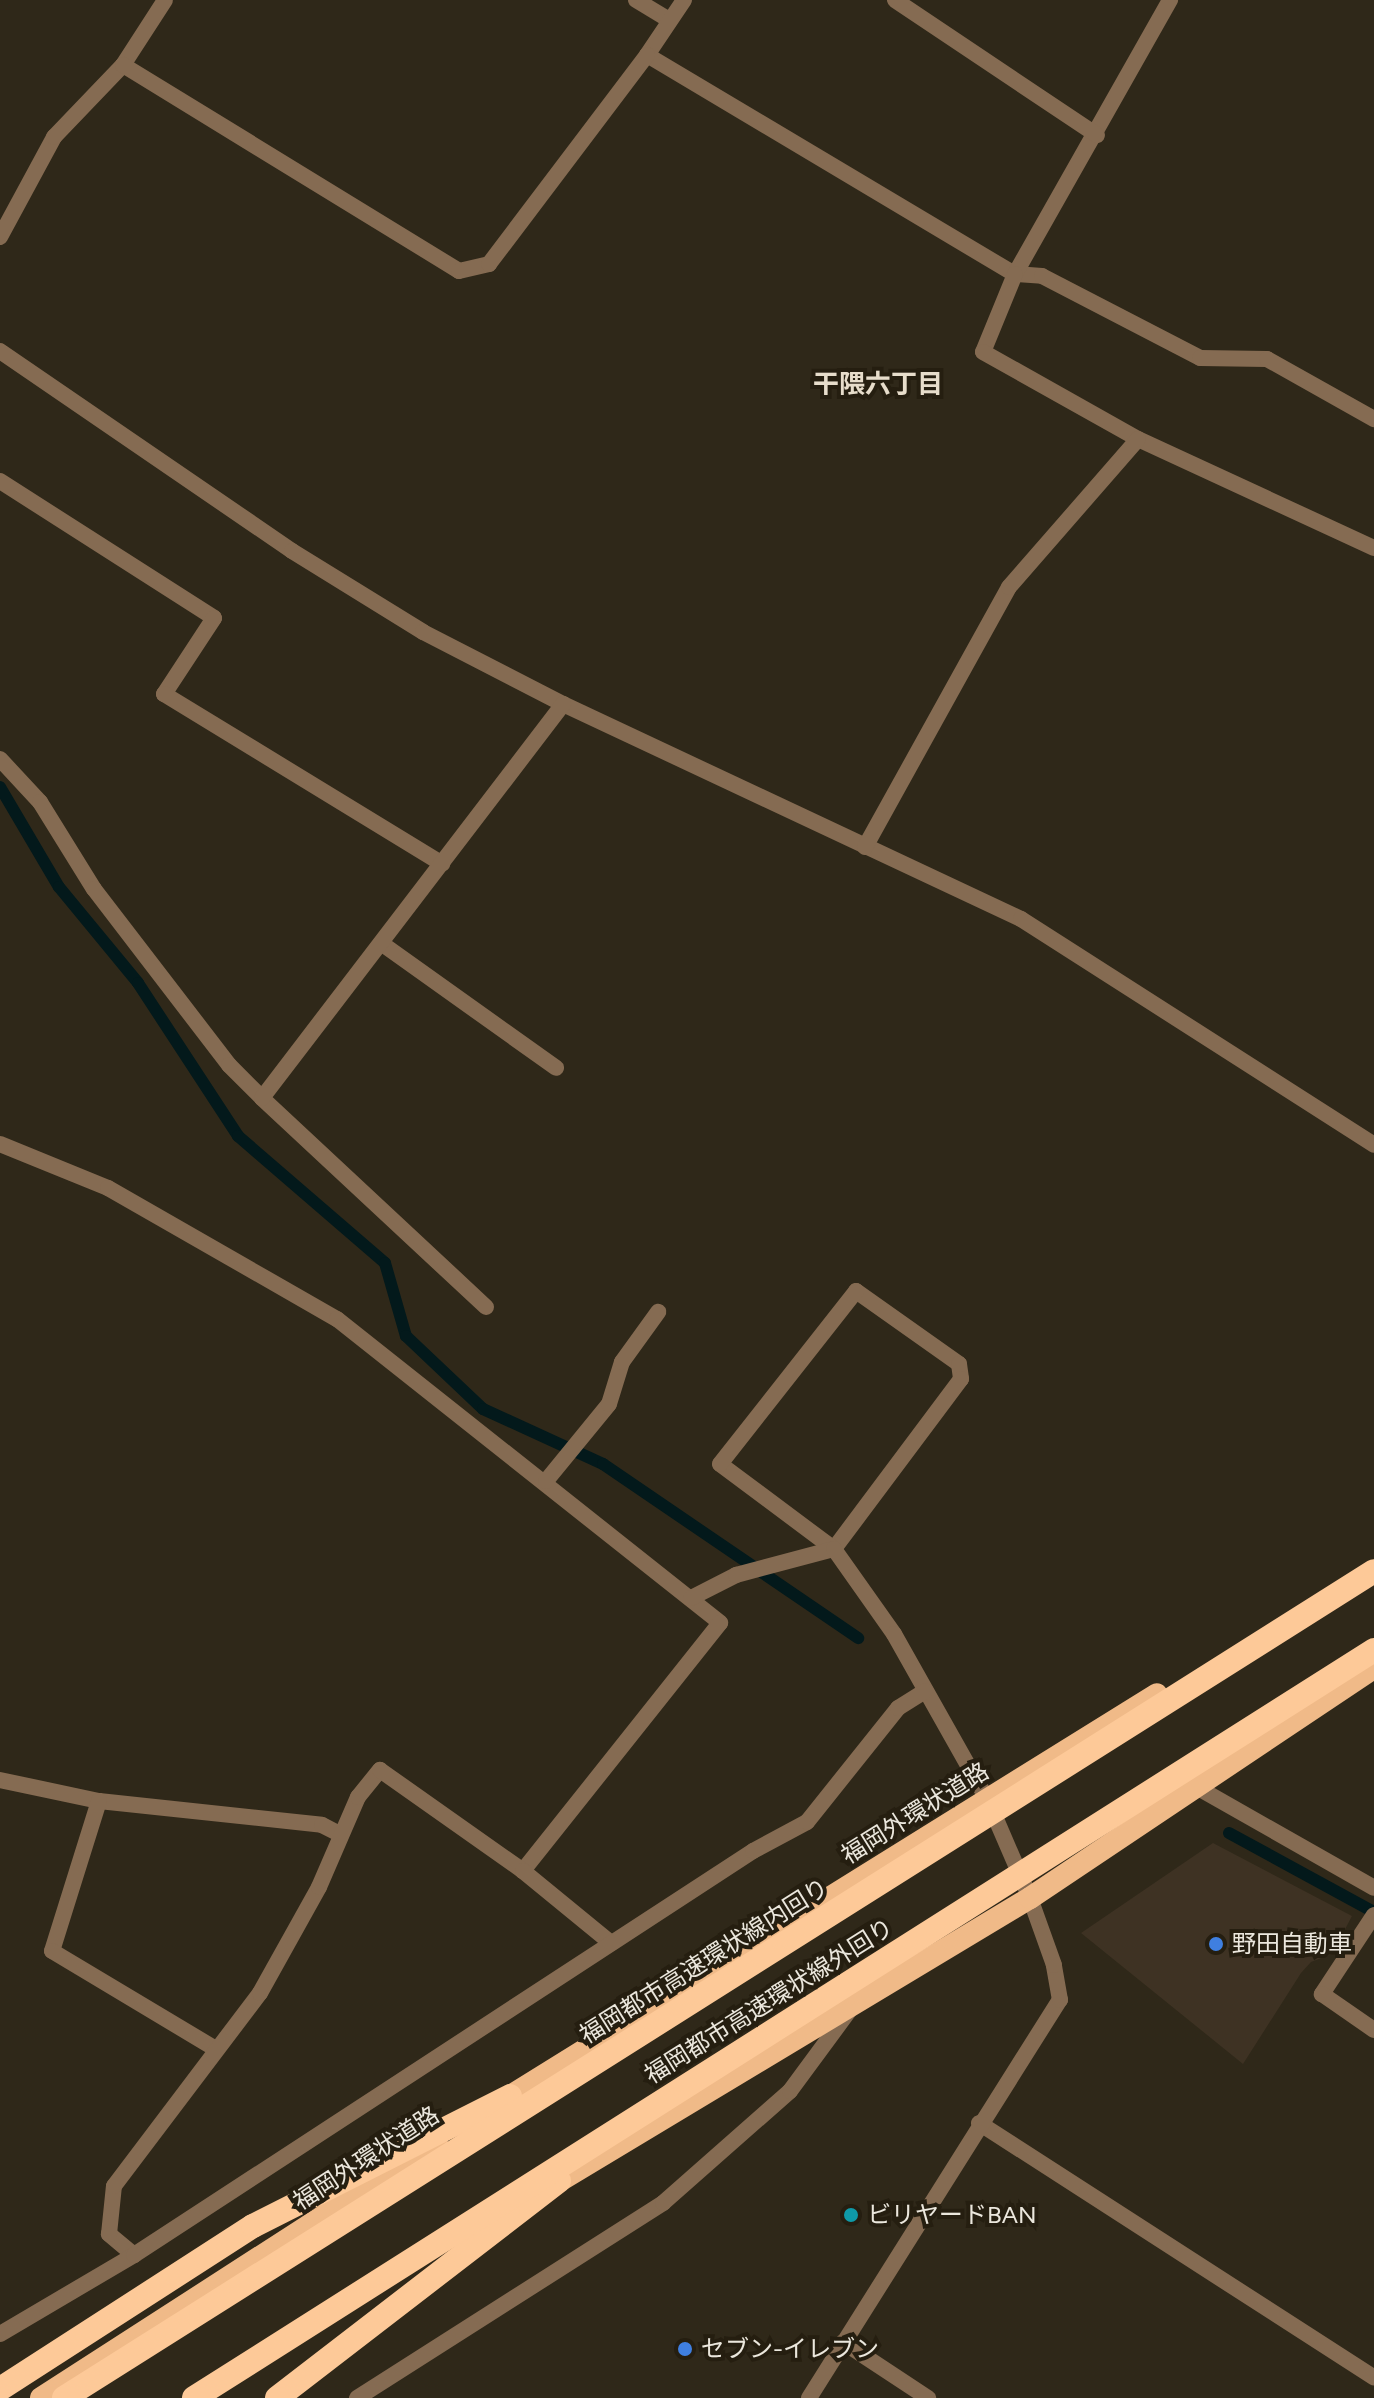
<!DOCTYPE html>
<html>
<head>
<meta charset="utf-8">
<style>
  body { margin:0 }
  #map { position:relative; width:1374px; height:2398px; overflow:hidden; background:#2f2819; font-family:Figtree,"Noto Sans JP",sans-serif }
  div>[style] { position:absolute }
  .commercial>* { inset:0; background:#3e3223 }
  .stream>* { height:12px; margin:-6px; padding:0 6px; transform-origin:6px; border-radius:6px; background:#03191b }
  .service>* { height:16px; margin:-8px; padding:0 8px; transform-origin:8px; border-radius:8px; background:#856b52 }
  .minor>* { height:16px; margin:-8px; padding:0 8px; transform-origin:8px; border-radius:8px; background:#856b52 }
  .tertiary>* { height:16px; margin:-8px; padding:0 8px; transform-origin:8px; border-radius:8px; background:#856b52 }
  .trunk>* { height:22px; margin:-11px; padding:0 11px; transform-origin:11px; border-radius:11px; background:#f0ba88 }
  .motorway>* { height:24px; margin:-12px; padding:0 12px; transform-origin:12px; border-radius:12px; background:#fdc998 }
  .motorway-bridge>* { height:24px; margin:-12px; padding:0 12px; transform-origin:12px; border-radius:12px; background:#fdc998 }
  .dots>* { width:22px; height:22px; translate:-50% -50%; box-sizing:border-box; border:4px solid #251e10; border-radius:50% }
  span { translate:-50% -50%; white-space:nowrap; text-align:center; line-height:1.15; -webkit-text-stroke:8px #251e10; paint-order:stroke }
  .street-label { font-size:24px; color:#ebe7dd }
  .poi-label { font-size:24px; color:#ebe7dd }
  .left { translate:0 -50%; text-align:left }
  .neighbourhood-label { font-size:26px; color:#e7ddcb; font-weight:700 }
</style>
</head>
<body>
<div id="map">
  <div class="commercial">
    <i style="clip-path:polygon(1213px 1843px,1352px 1916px,1332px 1954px,1311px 1962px,1301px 1973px,1243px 2064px,1081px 1933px)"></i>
  </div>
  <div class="stream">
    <i style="left:0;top:787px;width:116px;rotate:59.5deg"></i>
    <i style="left:59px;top:887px;width:124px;rotate:50.5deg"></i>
    <i style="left:138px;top:983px;width:183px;rotate:56.8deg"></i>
    <i style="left:238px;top:1136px;width:194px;rotate:40.8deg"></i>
    <i style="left:385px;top:1263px;width:76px;rotate:74deg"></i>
    <i style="left:406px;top:1336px;width:106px;rotate:43.5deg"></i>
    <i style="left:483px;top:1409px;width:132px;rotate:24.6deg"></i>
    <i style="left:603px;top:1464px;width:309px;rotate:34.3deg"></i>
    <i style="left:1229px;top:1833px;width:165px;rotate:28.6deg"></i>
  </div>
  <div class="service">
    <i style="left:1015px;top:274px;width:27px;rotate:4deg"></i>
    <i style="left:1042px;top:276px;width:178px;rotate:27.4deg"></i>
    <i style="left:1200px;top:358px;width:67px;rotate:0.9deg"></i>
    <i style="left:1267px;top:359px;width:123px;rotate:29.3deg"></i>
  </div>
  <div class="minor">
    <i style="left:636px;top:0;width:39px;rotate:31deg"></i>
    <i style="left:684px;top:0;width:66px;rotate:123.9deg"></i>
    <i style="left:647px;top:55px;width:428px;rotate:30.8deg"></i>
    <i style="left:1015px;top:274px;width:315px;rotate:-60.5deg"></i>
    <i style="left:895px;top:0;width:243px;rotate:33.8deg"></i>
    <i style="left:123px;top:65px;width:77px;rotate:-57.1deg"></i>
    <i style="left:0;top:237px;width:114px;rotate:-61.6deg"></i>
    <i style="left:54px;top:137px;width:100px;rotate:-46.2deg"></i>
    <i style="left:123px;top:65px;width:394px;rotate:31.5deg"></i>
    <i style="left:459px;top:271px;width:31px;rotate:-13deg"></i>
    <i style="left:489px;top:264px;width:262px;rotate:-52.9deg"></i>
    <i style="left:1015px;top:274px;width:84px;rotate:112.3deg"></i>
    <i style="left:983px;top:352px;width:178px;rotate:29.3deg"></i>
    <i style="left:1138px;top:439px;width:260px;rotate:24.8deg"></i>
    <i style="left:0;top:351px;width:354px;rotate:34.4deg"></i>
    <i style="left:292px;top:551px;width:154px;rotate:31.7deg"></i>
    <i style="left:423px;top:632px;width:157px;rotate:27.2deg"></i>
    <i style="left:563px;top:704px;width:506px;rotate:25.15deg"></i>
    <i style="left:1021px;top:919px;width:419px;rotate:32.6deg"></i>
    <i style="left:0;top:481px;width:254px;rotate:32.6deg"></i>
    <i style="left:214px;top:618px;width:91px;rotate:123.3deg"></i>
    <i style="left:164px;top:694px;width:326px;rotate:31.4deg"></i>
    <i style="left:0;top:759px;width:59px;rotate:47.1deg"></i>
    <i style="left:40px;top:802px;width:102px;rotate:58.2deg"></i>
    <i style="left:94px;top:889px;width:222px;rotate:52.5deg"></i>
    <i style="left:229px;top:1065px;width:47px;rotate:45deg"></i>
    <i style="left:865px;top:847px;width:297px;rotate:-61deg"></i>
    <i style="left:1009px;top:587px;width:196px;rotate:-48.9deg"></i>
    <i style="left:381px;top:943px;width:215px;rotate:35.5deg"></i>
    <i style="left:0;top:1144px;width:117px;rotate:22.2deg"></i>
    <i style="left:108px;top:1188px;width:264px;rotate:29.8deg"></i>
    <i style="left:337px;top:1319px;width:489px;rotate:38.4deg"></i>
    <i style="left:720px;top:1623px;width:317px;rotate:128.5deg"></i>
    <i style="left:856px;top:1291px;width:126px;rotate:35.3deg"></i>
    <i style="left:959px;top:1364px;width:15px;rotate:82deg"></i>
    <i style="left:961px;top:1379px;width:212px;rotate:126.8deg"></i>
    <i style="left:834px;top:1549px;width:142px;rotate:-143.3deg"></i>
    <i style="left:720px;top:1464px;width:220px;rotate:-51.8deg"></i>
    <i style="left:486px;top:1307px;width:306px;rotate:-137deg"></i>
    <i style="left:262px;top:1098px;width:496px;rotate:-52.6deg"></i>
    <i style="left:546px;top:1481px;width:99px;rotate:-50.7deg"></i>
    <i style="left:609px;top:1404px;width:44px;rotate:-72.8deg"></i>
    <i style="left:622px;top:1362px;width:62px;rotate:-54.2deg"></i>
    <i style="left:691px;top:1598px;width:51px;rotate:-27.1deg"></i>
    <i style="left:736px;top:1575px;width:101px;rotate:-14.9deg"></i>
    <i style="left:834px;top:1549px;width:104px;rotate:54.8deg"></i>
    <i style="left:894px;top:1634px;width:189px;rotate:60.6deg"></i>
    <i style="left:0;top:1780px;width:101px;rotate:12deg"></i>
    <i style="left:99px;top:1801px;width:224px;rotate:6.1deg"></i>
    <i style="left:322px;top:1825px;width:20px;rotate:27deg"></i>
    <i style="left:1193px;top:1785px;width:208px;rotate:29.6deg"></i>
    <i style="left:99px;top:1801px;width:157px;rotate:107.4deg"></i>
    <i style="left:52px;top:1951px;width:191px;rotate:30.9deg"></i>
    <i style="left:1374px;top:1915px;width:95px;rotate:123.4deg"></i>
    <i style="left:1322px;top:1994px;width:63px;rotate:34.7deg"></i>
    <i style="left:979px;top:2123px;width:470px;rotate:32.8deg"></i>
    <i style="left:134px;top:2255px;width:33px;rotate:-140deg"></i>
    <i style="left:109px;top:2234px;width:48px;rotate:-84.1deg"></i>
    <i style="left:114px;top:2186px;width:242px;rotate:-52.9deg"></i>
    <i style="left:260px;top:1993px;width:121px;rotate:-60.9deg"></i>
    <i style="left:319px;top:1887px;width:98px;rotate:-66.6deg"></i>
    <i style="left:358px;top:1797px;width:35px;rotate:-51deg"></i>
    <i style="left:380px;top:1770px;width:175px;rotate:35.2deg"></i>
    <i style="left:523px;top:1871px;width:114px;rotate:39.3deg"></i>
    <i style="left:0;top:2334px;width:156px;rotate:-30.5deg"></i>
    <i style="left:134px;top:2255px;width:739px;rotate:-33.13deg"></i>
    <i style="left:753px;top:1851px;width:61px;rotate:-28.2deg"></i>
    <i style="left:807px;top:1822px;width:146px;rotate:-51.4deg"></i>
    <i style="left:898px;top:1708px;width:32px;rotate:-32deg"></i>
    <i style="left:843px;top:2342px;width:102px;rotate:33.4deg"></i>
    <i style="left:357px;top:2398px;width:363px;rotate:-32.5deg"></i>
    <i style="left:663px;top:2203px;width:169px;rotate:-41.4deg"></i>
    <i style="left:790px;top:2091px;width:99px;rotate:-53.6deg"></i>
  </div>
  <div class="tertiary">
    <i style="left:809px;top:2398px;width:471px;rotate:-57.8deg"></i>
    <i style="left:1060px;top:2000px;width:36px;rotate:-100deg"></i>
    <i style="left:1054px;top:1965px;width:71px;rotate:-109.7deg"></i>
    <i style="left:1030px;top:1898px;width:101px;rotate:-113.3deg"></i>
  </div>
  <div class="trunk">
    <i style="left:496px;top:2105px;width:778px;rotate:-31.87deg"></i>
    <i style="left:546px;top:2189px;width:565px;rotate:-31.02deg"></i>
    <i style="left:1030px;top:1898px;width:414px;rotate:-33.8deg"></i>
    <i style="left:41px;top:2398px;width:471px;rotate:-32.8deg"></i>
  </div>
  <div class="motorway">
    <i style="left:0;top:2389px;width:301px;rotate:-32.8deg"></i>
    <i style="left:253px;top:2226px;width:288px;rotate:-26.8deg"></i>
    <i style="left:277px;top:2398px;width:356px;rotate:-37.6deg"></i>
  </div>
  <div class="motorway-bridge">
    <i style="left:64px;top:2398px;width:1549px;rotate:-32.26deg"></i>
    <i style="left:194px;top:2398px;width:1397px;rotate:-32.37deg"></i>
  </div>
  <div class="dots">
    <i style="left:1216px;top:1944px;background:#3f7fe0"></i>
    <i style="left:851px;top:2215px;background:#0f9aa8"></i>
    <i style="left:685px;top:2349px;background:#3f7fe0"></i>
  </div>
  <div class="street-label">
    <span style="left:915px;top:1813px;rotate:-32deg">福岡外環状道路</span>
    <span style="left:704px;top:1961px;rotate:-32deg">福岡都市高速環状線内回り</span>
    <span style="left:769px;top:2001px;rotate:-32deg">福岡都市高速環状線外回り</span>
    <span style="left:366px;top:2158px;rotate:-33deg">福岡外環状道路</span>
  </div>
  <div class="poi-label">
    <span class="left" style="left:1232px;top:1944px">野田自動車</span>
    <span class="left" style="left:867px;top:2215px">ビリヤードBAN</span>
    <span class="left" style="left:701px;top:2349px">セブン-イレブン</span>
  </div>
  <div class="neighbourhood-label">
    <span style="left:878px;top:385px">干隈六丁目</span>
  </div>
</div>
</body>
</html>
